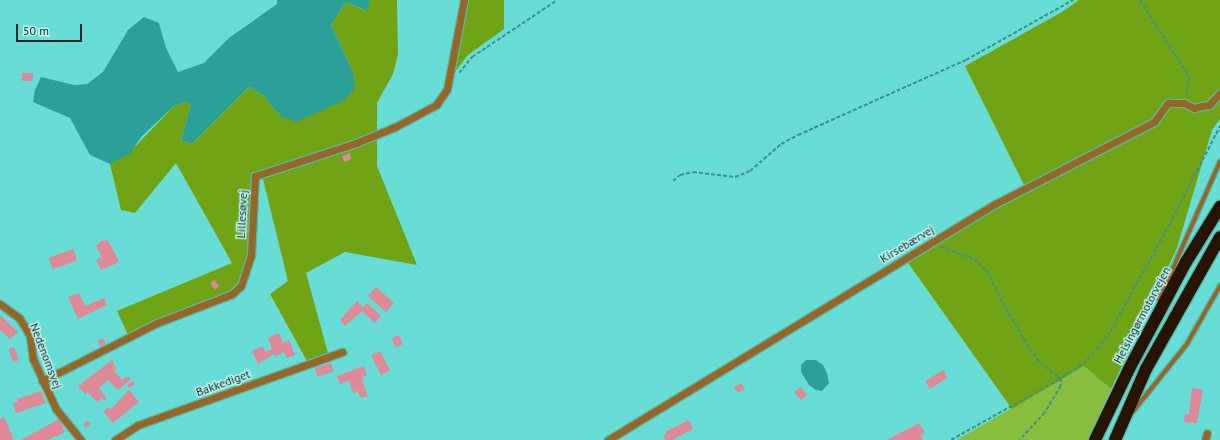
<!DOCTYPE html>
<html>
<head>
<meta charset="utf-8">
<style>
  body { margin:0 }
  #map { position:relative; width:1220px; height:440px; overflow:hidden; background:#68ddd5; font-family:"PT Sans",sans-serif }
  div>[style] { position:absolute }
  .green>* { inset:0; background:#89bd3d }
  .forest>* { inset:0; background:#71a415 }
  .water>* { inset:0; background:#2aa099 }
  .building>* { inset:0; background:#df8897; transform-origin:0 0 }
  .round { border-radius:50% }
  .path>* { height:1.5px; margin-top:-0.75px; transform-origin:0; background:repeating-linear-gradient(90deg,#3d918b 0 4px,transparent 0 6px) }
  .roads { filter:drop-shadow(1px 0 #54b9b2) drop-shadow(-1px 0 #54b9b2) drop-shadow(0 1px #54b9b2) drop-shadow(0 -1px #54b9b2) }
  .lane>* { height:3.5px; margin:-1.75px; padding:0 1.75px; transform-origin:1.75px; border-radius:1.75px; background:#986524 }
  .street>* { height:7px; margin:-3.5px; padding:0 3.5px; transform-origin:3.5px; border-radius:3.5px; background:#986524 }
  .highway>* { height:12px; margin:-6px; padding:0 6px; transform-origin:6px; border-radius:6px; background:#261400 }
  span { translate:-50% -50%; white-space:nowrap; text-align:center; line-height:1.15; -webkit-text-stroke:3px #bff3ee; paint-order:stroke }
  .street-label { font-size:12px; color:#022927 }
  .scale { position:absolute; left:16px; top:24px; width:66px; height:18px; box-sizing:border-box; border:2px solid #022927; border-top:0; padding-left:5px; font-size:12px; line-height:14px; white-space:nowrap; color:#022927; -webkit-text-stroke:3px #bff3ee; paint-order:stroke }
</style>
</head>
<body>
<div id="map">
  <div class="green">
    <i style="clip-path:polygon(1084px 366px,1111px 389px,1088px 440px,957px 440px)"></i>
  </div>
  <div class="forest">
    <i style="clip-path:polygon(370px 0,397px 0,398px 55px,393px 74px,377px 103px,377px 166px,417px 265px,345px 252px,306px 273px,328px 353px,307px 361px,270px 294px,288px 281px,261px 171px,252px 173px,248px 255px,239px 284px,230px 291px,128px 335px,117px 311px,232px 263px,176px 163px,135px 213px,121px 210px,110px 164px,128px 154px,174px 106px,185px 102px,191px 104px,181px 140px,192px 144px,249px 87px,264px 96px,280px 116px,354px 74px,331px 25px,346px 2px,366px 11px)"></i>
    <i style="clip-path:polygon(468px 0,504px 0,504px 29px,468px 55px,454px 73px)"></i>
    <i style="clip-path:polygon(1079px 0,1220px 0,1220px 119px,1212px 130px,1177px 248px,1111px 389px,1084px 366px,1012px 409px,906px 260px,1027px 191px,965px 66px,1062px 12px)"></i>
  </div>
  <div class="water">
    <i style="clip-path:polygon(277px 0,370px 0,367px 11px,346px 2px,331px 25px,354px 74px,354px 90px,343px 101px,296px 122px,280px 116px,264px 96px,249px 87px,192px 144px,181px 140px,191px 104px,185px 102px,174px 106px,141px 137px,130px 154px,110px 164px,90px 155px,70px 118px,33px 102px,35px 90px,41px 77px,74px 85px,87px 84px,103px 72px,128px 30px,144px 17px,159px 23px,166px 48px,178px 72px,204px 63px,229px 38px,277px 4px)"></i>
    <i style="clip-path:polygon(806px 360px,816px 360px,823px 365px,827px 373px,829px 383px,822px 391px,816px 390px,809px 385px,801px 372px,801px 365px)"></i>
  </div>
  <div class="building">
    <i style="left:22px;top:73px;width:11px;height:8px"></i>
    <i style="clip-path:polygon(350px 153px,351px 159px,344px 162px,342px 156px)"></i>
    <i style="clip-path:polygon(108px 240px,119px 262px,101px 270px,96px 260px,102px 257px,96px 246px,101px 241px)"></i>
    <i style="left:73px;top:249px;width:12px;height:26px;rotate:70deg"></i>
    <i style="clip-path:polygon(214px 280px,219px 286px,215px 290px,210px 283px)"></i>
    <i style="left:376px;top:287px;width:24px;height:12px;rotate:42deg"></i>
    <i style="clip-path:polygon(79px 293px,85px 306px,104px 298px,107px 305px,78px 319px,68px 297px)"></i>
    <i style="clip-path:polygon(357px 301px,363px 307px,367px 303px,381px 316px,375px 323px,362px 311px,345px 326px,340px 320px)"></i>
    <i style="clip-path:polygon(0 315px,18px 332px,10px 339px,0 330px)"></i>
    <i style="clip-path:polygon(279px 333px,283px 343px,289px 340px,295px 355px,287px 358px,284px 352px,275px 356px,274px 354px,258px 364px,252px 351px,263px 346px,265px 352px,272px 349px,268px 338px)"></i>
    <i style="left:399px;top:335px;width:10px;height:8px;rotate:66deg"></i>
    <i class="round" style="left:97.5px;top:338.5px;width:7px;height:7px"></i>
    <i style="left:14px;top:347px;width:14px;height:6px;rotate:69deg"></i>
    <i style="left:380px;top:351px;width:22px;height:10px;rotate:63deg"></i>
    <i style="clip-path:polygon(112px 360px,116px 369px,114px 370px,122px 380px,128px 376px,131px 379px,118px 390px,108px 380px,99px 388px,107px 399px,104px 401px,102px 398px,97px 402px,88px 392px,85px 394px,78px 386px)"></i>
    <i style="left:331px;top:363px;width:9px;height:17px;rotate:72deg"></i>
    <i style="clip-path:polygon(364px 366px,367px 375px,362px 377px,363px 383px,368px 396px,361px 398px,358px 391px,353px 393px,349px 381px,340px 384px,337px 376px)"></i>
    <i style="left:943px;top:370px;width:9px;height:21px;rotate:58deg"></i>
    <i style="clip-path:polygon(132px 381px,135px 384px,129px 388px,127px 385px)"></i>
    <i style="clip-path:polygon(742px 383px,745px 390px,737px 392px,734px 387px)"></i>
    <i style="clip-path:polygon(801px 387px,807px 395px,801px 400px,794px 392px)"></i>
    <i style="clip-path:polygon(1192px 388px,1203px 390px,1197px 423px,1184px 422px,1185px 414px,1189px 415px)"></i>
    <i style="clip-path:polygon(129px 390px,139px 402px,113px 423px,103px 411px,108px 407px,110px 410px)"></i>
    <i style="clip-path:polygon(41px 391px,46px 403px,16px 413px,13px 404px,18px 401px,17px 399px)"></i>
    <i style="clip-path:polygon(4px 417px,14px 440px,0 440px,0 419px)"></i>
    <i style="clip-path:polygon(59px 419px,65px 432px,48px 440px,21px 440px)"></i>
    <i style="clip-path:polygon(689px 420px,693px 429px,672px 440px,665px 440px,663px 436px,667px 434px,665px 432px)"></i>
    <i style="clip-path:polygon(88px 421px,91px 424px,86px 428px,83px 424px)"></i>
    <i style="clip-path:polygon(919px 423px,925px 433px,920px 435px,923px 440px,887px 440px)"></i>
  </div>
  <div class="path">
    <i style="left:1140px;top:0;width:93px;rotate:57.3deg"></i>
    <i style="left:1190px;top:78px;width:18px;rotate:103deg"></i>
    <i style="left:459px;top:73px;width:21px;rotate:-51deg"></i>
    <i style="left:472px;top:57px;width:102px;rotate:-33.8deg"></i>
    <i style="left:673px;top:181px;width:9px;rotate:-41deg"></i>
    <i style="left:680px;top:175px;width:13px;rotate:-13deg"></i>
    <i style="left:693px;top:172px;width:42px;rotate:6.8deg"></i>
    <i style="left:735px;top:177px;width:16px;rotate:-22deg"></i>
    <i style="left:750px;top:171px;width:41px;rotate:-41.1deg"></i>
    <i style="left:781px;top:144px;width:19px;rotate:-28deg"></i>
    <i style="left:798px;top:135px;width:184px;rotate:-24.1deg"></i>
    <i style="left:966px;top:60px;width:123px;rotate:-29.3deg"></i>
    <i style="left:941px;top:247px;width:35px;rotate:20deg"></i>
    <i style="left:974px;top:259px;width:18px;rotate:43deg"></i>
    <i style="left:987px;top:271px;width:36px;rotate:63deg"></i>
    <i style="left:1003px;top:303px;width:53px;rotate:59.6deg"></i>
    <i style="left:1030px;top:349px;width:17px;rotate:54deg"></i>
    <i style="left:1040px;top:363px;width:26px;rotate:36deg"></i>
    <i style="left:1061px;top:378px;width:8px;rotate:90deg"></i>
    <i style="left:1061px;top:386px;width:31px;rotate:121deg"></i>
    <i style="left:1045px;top:413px;width:37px;rotate:133deg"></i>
    <i style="left:951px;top:440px;width:123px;rotate:-29.3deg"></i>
    <i style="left:1058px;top:380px;width:30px;rotate:-33deg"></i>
    <i style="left:1083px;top:364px;width:21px;rotate:-47deg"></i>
    <i style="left:1097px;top:349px;width:21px;rotate:-53deg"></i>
    <i style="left:1110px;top:332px;width:129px;rotate:-61.2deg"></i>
    <i style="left:1172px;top:219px;width:105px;rotate:-62.7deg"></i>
  </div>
  <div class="roads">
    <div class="lane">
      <i style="left:1159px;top:300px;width:151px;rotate:-66.2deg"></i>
      <i style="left:1131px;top:414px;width:90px;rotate:-51.3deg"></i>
      <i style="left:1187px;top:344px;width:67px;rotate:-60.4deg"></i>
    </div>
    <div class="street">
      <i style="left:0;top:304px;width:24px;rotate:36deg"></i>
      <i style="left:19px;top:318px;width:11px;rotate:56deg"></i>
      <i style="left:25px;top:327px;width:10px;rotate:61deg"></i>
      <i style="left:30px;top:336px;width:23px;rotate:83deg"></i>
      <i style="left:33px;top:359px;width:55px;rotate:65.3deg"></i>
      <i style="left:56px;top:409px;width:40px;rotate:51deg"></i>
      <i style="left:42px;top:381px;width:129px;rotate:-26.8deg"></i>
      <i style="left:157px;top:323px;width:80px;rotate:-21.1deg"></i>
      <i style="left:232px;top:294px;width:12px;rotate:-42deg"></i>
      <i style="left:241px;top:286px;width:33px;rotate:-72deg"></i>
      <i style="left:251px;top:255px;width:79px;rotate:-87.1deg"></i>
      <i style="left:255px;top:176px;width:106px;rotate:-18.1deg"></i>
      <i style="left:356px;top:143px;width:42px;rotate:-22.3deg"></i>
      <i style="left:395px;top:127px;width:47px;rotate:-28.2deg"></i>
      <i style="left:436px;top:105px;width:19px;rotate:-55deg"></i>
      <i style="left:447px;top:89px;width:91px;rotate:-79.2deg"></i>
      <i style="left:115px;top:440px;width:27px;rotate:-33deg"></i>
      <i style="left:138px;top:425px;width:217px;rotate:-19.7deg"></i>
      <i style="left:608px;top:440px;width:453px;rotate:-31.4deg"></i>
      <i style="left:995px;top:204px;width:179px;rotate:-27.3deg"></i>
      <i style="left:1154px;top:122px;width:24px;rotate:-54deg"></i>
      <i style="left:1168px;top:103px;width:16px"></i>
      <i style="left:1184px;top:103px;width:11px;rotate:27deg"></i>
      <i style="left:1194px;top:108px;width:8px;rotate:-14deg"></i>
      <i style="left:1202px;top:106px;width:7px;rotate:-8deg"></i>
      <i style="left:1209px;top:105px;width:16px;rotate:-47deg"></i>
      <i style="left:1205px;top:440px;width:7px;rotate:-74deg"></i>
    </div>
    <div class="highway">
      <i style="left:1095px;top:440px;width:79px;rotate:-64.4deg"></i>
      <i style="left:1129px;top:369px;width:121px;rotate:-62deg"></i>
      <i style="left:1186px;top:262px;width:65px;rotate:-58.3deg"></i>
      <i style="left:1115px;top:440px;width:77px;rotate:-66.4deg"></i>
      <i style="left:1146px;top:369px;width:151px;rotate:-60.7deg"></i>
    </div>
  </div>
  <div class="street-label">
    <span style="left:242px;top:214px;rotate:-87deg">Lillesøvej</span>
    <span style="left:907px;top:244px;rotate:-31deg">Kirsebærvej</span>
    <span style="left:1142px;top:315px;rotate:-62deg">Helsingørmotorvejen</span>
    <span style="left:46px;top:356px;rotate:69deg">Nedenomsvej</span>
    <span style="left:223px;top:383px;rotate:-20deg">Bakkediget</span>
  </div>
  <div class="scale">50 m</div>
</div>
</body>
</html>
